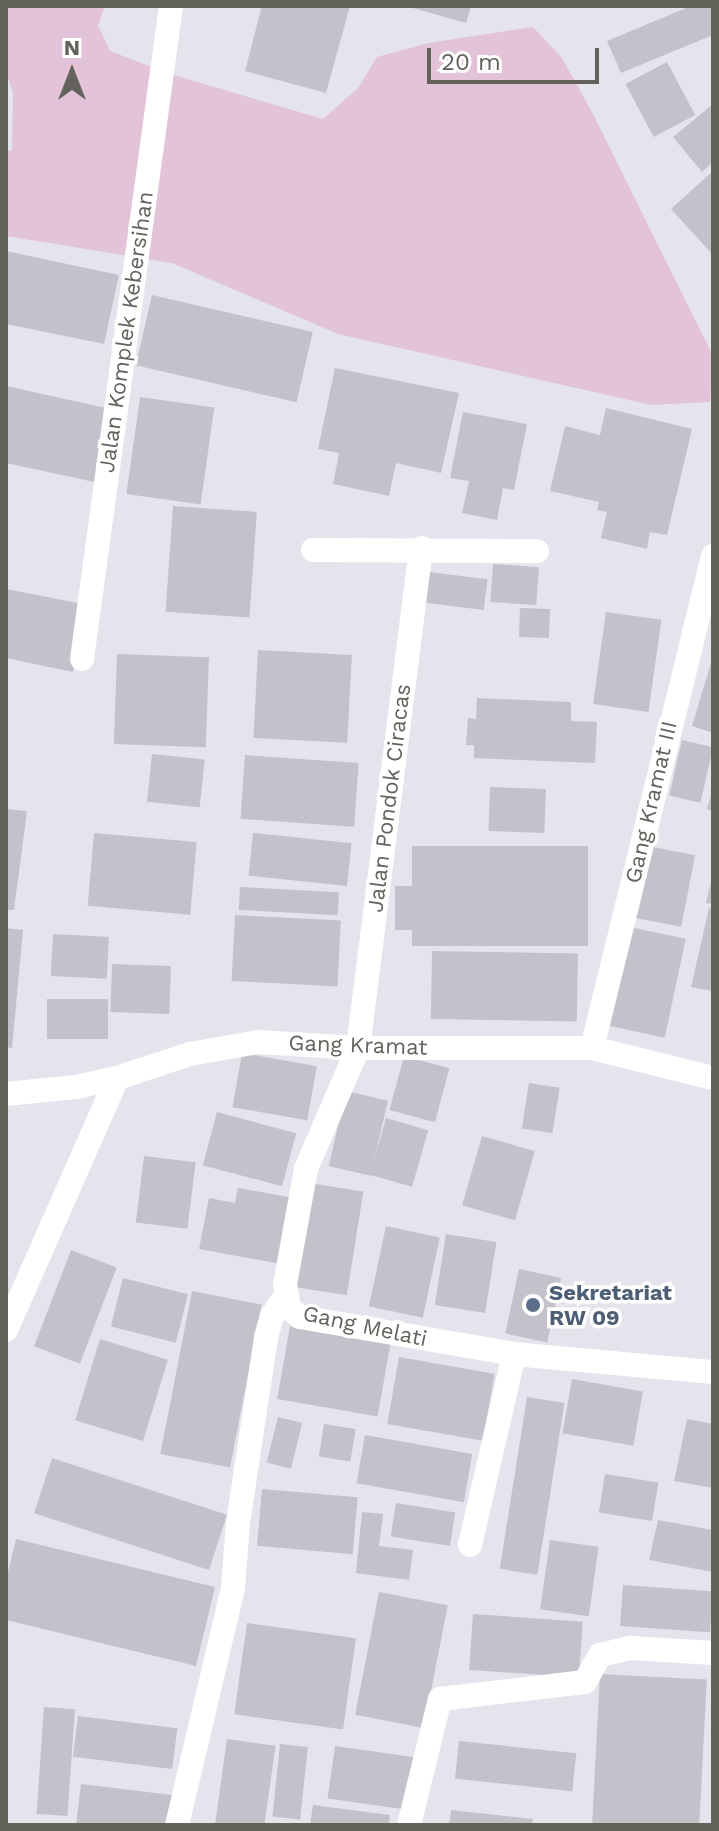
<!DOCTYPE html>
<html>
<head>
<meta charset="utf-8">
<style>
  body { margin:0 }
  #map { position:relative; width:719px; height:1831px; overflow:hidden; background:#e5e4ed; font-family:"Work Sans",sans-serif }
  div>[style] { position:absolute }
  .green>* { inset:0; background:#e2c3d7 }
  .building>* { inset:0; background:#c3c2cb; transform-origin:0 0 }
  .minor>* { height:24px; margin:-12px; padding:0 12px; transform-origin:12px; border-radius:12px; background:#fff }
  .dots>* { width:22px; height:22px; translate:-50% -50%; box-sizing:border-box; border:4px solid #fff; border-radius:50% }
  span { translate:-50% -50%; white-space:nowrap; text-align:center; line-height:1.15; -webkit-text-stroke:7px #fff; paint-order:stroke }
  .street-label { font-size:22px; color:#63635c }
  .service-label { font-size:22px; color:#4e5e75; font-weight:700 }
  .left { translate:0 -50%; text-align:left }
  .frame { position:absolute; inset:0; border:8px solid #63635c; pointer-events:none }
  .north { position:absolute; left:32px; top:32px; width:80px; height:80px; -webkit-text-stroke:6px #fff; paint-order:stroke; rotate:0deg; font-size:22px; font-weight:700; line-height:32px; text-align:center; color:#63635c }
  .north::after { content:''; display:block; margin:auto; width:28px; height:36px; background:#63635c; clip-path:polygon(50% 0,100% 100%,50% 72%,0 100%) }
  .scale { position:absolute; left:427px; top:48px; width:172px; height:36px; box-sizing:border-box; border:4px solid #63635c; border-top:0; padding-left:10px; font-size:24px; line-height:28px; white-space:nowrap; color:#63635c; -webkit-text-stroke:6px #fff; paint-order:stroke }
</style>
</head>
<body>
<div id="map">
  <div class="green">
    <i style="clip-path:polygon(6px 6px,105px 6px,98px 25px,110px 51px,167px 73px,323px 119px,358px 88px,377px 57px,428px 43px,533px 27px,562px 58px,594px 116px,713px 356px,710px 402px,651px 405px,338px 334px,172px 263px,6px 236px,6px 151px,12px 150px,13px 93px,6px 72px)"></i>
  </div>
  <div class="building">
    <i style="clip-path:polygon(262px 6px,350px 6px,326px 93px,245px 71px)"></i>
    <i style="clip-path:polygon(406px 6px,471px 6px,466px 23px)"></i>
    <i style="clip-path:polygon(691px 6px,713px 6px,713px 35px,621px 73px,607px 41px)"></i>
    <i style="left:667px;top:62px;width:60px;height:47px;rotate:62deg"></i>
    <i style="clip-path:polygon(713px 104px,713px 162px,702px 172px,673px 137px)"></i>
    <i style="clip-path:polygon(713px 171px,713px 255px,671px 209px)"></i>
    <i style="clip-path:polygon(6px 251px,119px 275px,104px 344px,6px 324px)"></i>
    <i style="left:152px;top:295px;width:165px;height:72px;rotate:13deg"></i>
    <i style="clip-path:polygon(335px 368px,459px 393px,441px 473px,396px 463px,389px 496px,333px 484px,339px 453px,318px 449px)"></i>
    <i style="clip-path:polygon(6px 386px,115px 410px,99px 483px,6px 463px)"></i>
    <i style="left:140px;top:397px;width:75px;height:98px;rotate:8deg"></i>
    <i style="clip-path:polygon(606px 408px,692px 429px,667px 535px,650px 532px,647px 549px,601px 538px,607px 512px,597px 510px,599px 502px,550px 491px,565px 426px,600px 435px)"></i>
    <i style="clip-path:polygon(463px 412px,527px 424px,514px 490px,503px 488px,497px 520px,462px 513px,469px 481px,450px 478px)"></i>
    <i style="left:173px;top:506px;width:84px;height:106px;rotate:4deg"></i>
    <i style="left:493px;top:564px;width:46px;height:38px;rotate:4deg"></i>
    <i style="left:429px;top:572px;width:59px;height:31px;rotate:7deg"></i>
    <i style="clip-path:polygon(6px 589px,88px 605px,73px 672px,6px 658px)"></i>
    <i style="left:520px;top:608px;width:30px;height:29px;rotate:2deg"></i>
    <i style="left:606px;top:612px;width:56px;height:93px;rotate:8deg"></i>
    <i style="left:258px;top:650px;width:94px;height:88px;rotate:3deg"></i>
    <i style="left:117px;top:654px;width:92px;height:90px;rotate:2deg"></i>
    <i style="clip-path:polygon(713px 656px,713px 733px,692px 726px)"></i>
    <i style="clip-path:polygon(477px 698px,571px 702px,571px 721px,597px 722px,595px 763px,474px 758px,474px 745px,466px 745px,468px 718px,476px 719px)"></i>
    <i style="left:682px;top:740px;width:32px;height:57px;rotate:13deg"></i>
    <i style="left:152px;top:754px;width:53px;height:48px;rotate:6deg"></i>
    <i style="left:245px;top:755px;width:114px;height:64px;rotate:4deg"></i>
    <i style="left:490px;top:787px;width:56px;height:44px;rotate:2deg"></i>
    <i style="clip-path:polygon(713px 787px,713px 811px,707px 809px)"></i>
    <i style="clip-path:polygon(6px 809px,27px 811px,14px 910px,6px 910px)"></i>
    <i style="left:94px;top:833px;width:103px;height:73px;rotate:5deg"></i>
    <i style="left:253px;top:833px;width:99px;height:43px;rotate:6deg"></i>
    <i style="clip-path:polygon(412px 846px,588px 846px,588px 946px,412px 946px,412px 930px,395px 930px,395px 886px,412px 886px)"></i>
    <i style="left:648px;top:846px;width:48px;height:73px;rotate:11deg"></i>
    <i style="clip-path:polygon(712px 877px,713px 877px,713px 904px,706px 903px)"></i>
    <i style="left:240px;top:887px;width:99px;height:23px;rotate:3deg"></i>
    <i style="clip-path:polygon(709px 908px,713px 909px,713px 991px,691px 987px)"></i>
    <i style="left:235px;top:915px;width:106px;height:66px;rotate:3deg"></i>
    <i style="left:630px;top:927px;width:57px;height:101px;rotate:12deg"></i>
    <i style="clip-path:polygon(6px 928px,23px 930px,12px 1048px,6px 1047px)"></i>
    <i style="left:53px;top:934px;width:56px;height:42px;rotate:3deg"></i>
    <i style="left:432px;top:951px;width:146px;height:68px;rotate:1deg"></i>
    <i style="left:112px;top:964px;width:59px;height:48px;rotate:2deg"></i>
    <i style="left:47px;top:999px;width:61px;height:40px"></i>
    <i style="left:242px;top:1053px;width:76px;height:55px;rotate:10deg"></i>
    <i style="left:404px;top:1056px;width:47px;height:56px;rotate:15deg"></i>
    <i style="left:529px;top:1083px;width:31px;height:46px;rotate:9deg"></i>
    <i style="left:346px;top:1091px;width:43px;height:77px;rotate:13deg"></i>
    <i style="left:217px;top:1112px;width:82px;height:55px;rotate:15deg"></i>
    <i style="left:386px;top:1118px;width:44px;height:59px;rotate:16deg"></i>
    <i style="left:482px;top:1136px;width:55px;height:72px;rotate:16deg"></i>
    <i style="left:144px;top:1156px;width:52px;height:67px;rotate:7deg"></i>
    <i style="left:309px;top:1183px;width:55px;height:105px;rotate:9deg"></i>
    <i style="clip-path:polygon(238px 1188px,294px 1198px,281px 1264px,199px 1249px,209px 1198px,235px 1203px)"></i>
    <i style="left:386px;top:1226px;width:55px;height:82px;rotate:12deg"></i>
    <i style="left:446px;top:1234px;width:51px;height:72px;rotate:9deg"></i>
    <i style="left:71px;top:1250px;width:49px;height:103px;rotate:21deg"></i>
    <i style="left:519px;top:1269px;width:43px;height:66px;rotate:12deg"></i>
    <i style="left:123px;top:1278px;width:67px;height:50px;rotate:14deg"></i>
    <i style="left:192px;top:1291px;width:71px;height:166px;rotate:11deg"></i>
    <i style="left:290px;top:1326px;width:102px;height:74px;rotate:10deg"></i>
    <i style="left:100px;top:1339px;width:71px;height:85px;rotate:17deg"></i>
    <i style="left:399px;top:1357px;width:97px;height:68px;rotate:10deg"></i>
    <i style="left:572px;top:1379px;width:72px;height:55px;rotate:10deg"></i>
    <i style="left:527px;top:1397px;width:38px;height:174px;rotate:9deg"></i>
    <i style="left:278px;top:1417px;width:25px;height:47px;rotate:14deg"></i>
    <i style="clip-path:polygon(687px 1419px,713px 1424px,713px 1488px,674px 1481px)"></i>
    <i style="left:324px;top:1424px;width:32px;height:33px;rotate:9deg"></i>
    <i style="left:365px;top:1435px;width:109px;height:49px;rotate:10deg"></i>
    <i style="left:52px;top:1458px;width:184px;height:58px;rotate:18deg"></i>
    <i style="left:605px;top:1474px;width:54px;height:39px;rotate:9deg"></i>
    <i style="left:262px;top:1489px;width:96px;height:57px;rotate:5deg"></i>
    <i style="left:396px;top:1503px;width:60px;height:34px;rotate:9deg"></i>
    <i style="clip-path:polygon(362px 1512px,383px 1514px,379px 1546px,413px 1550px,409px 1580px,356px 1573px)"></i>
    <i style="clip-path:polygon(658px 1520px,713px 1530px,713px 1572px,649px 1560px)"></i>
    <i style="clip-path:polygon(16px 1539px,215px 1587px,196px 1666px,6px 1620px,6px 1580px)"></i>
    <i style="left:550px;top:1540px;width:49px;height:70px;rotate:8deg"></i>
    <i style="left:623px;top:1585px;width:90px;height:41px;rotate:4deg"></i>
    <i style="left:379px;top:1592px;width:70px;height:125px;rotate:11deg"></i>
    <i style="left:473px;top:1614px;width:110px;height:56px;rotate:4deg"></i>
    <i style="left:247px;top:1623px;width:110px;height:92px;rotate:8deg"></i>
    <i style="left:600px;top:1674px;width:107px;height:151px;rotate:3deg"></i>
    <i style="left:44px;top:1707px;width:31px;height:107px;rotate:4deg"></i>
    <i style="left:78px;top:1716px;width:100px;height:41px;rotate:7deg"></i>
    <i style="left:227px;top:1739px;width:49px;height:87px;rotate:8deg"></i>
    <i style="left:459px;top:1741px;width:118px;height:38px;rotate:6deg"></i>
    <i style="left:280px;top:1744px;width:28px;height:73px;rotate:6deg"></i>
    <i style="left:335px;top:1746px;width:86px;height:53px;rotate:8deg"></i>
    <i style="clip-path:polygon(81px 1784px,172px 1795px,168px 1825px,76px 1825px)"></i>
    <i style="clip-path:polygon(313px 1805px,390px 1815px,389px 1825px,310px 1825px)"></i>
    <i style="clip-path:polygon(451px 1810px,533px 1819px,532px 1825px,449px 1825px)"></i>
  </div>
  <div class="minor">
    <i style="left:421px;top:548px;width:504px;rotate:97.18deg"></i>
    <i style="left:358px;top:1048px;width:132px;rotate:113.3deg"></i>
    <i style="left:306px;top:1169px;width:117px;rotate:100.3deg"></i>
    <i style="left:285px;top:1284px;width:24px;rotate:81deg"></i>
    <i style="left:289px;top:1308px;width:14px;rotate:39deg"></i>
    <i style="left:300px;top:1317px;width:217px;rotate:9.8deg"></i>
    <i style="left:514px;top:1354px;width:200px;rotate:5.2deg"></i>
    <i style="left:313px;top:550px;width:224px;rotate:0.3deg"></i>
    <i style="left:82px;top:659px;width:659px;rotate:-82.24deg"></i>
    <i style="left:592px;top:1048px;width:507px;rotate:-76.18deg"></i>
    <i style="left:6px;top:1094px;width:70px;rotate:-5.7deg"></i>
    <i style="left:76px;top:1087px;width:42px;rotate:-12.4deg"></i>
    <i style="left:117px;top:1078px;width:77px;rotate:-18.2deg"></i>
    <i style="left:190px;top:1054px;width:69px;rotate:-10deg"></i>
    <i style="left:258px;top:1042px;width:100px;rotate:3.4deg"></i>
    <i style="left:358px;top:1048px;width:234px"></i>
    <i style="left:592px;top:1048px;width:125px;rotate:13.9deg"></i>
    <i style="left:6px;top:1330px;width:275px;rotate:-66.2deg"></i>
    <i style="left:470px;top:1545px;width:196px;rotate:-77deg"></i>
    <i style="left:177px;top:1825px;width:244px;rotate:-76.7deg"></i>
    <i style="left:233px;top:1588px;width:65px;rotate:-85.6deg"></i>
    <i style="left:238px;top:1523px;width:188px;rotate:-81.4deg"></i>
    <i style="left:266px;top:1337px;width:22px;rotate:-74deg"></i>
    <i style="left:272px;top:1316px;width:23px;rotate:-56deg"></i>
    <i style="left:409px;top:1825px;width:130px;rotate:-76.2deg"></i>
    <i style="left:440px;top:1699px;width:146px;rotate:-6.7deg"></i>
    <i style="left:585px;top:1682px;width:31px;rotate:-61deg"></i>
    <i style="left:600px;top:1655px;width:32px;rotate:-13deg"></i>
    <i style="left:631px;top:1648px;width:82px;rotate:3.5deg"></i>
  </div>
  <div class="dots">
    <i style="left:533px;top:1305px;background:#5c6f8a"></i>
  </div>
  <div class="street-label">
    <span style="left:126px;top:332px;rotate:-82deg">Jalan Komplek Kebersihan</span>
    <span style="left:389px;top:798px;rotate:-83deg">Jalan Pondok Ciracas</span>
    <span style="left:651px;top:802px;rotate:-77deg">Gang Kramat III</span>
    <span style="left:358px;top:1045px;rotate:2deg">Gang Kramat</span>
    <span style="left:365px;top:1326px;rotate:12deg">Gang Melati</span>
  </div>
  <div class="service-label">
    <span class="left" style="left:549px;top:1305px">Sekretariat<br>RW 09</span>
  </div>
  <div class="frame"></div>
  <div class="north">N</div>
  <div class="scale">20 m</div>
</div>
</body>
</html>
